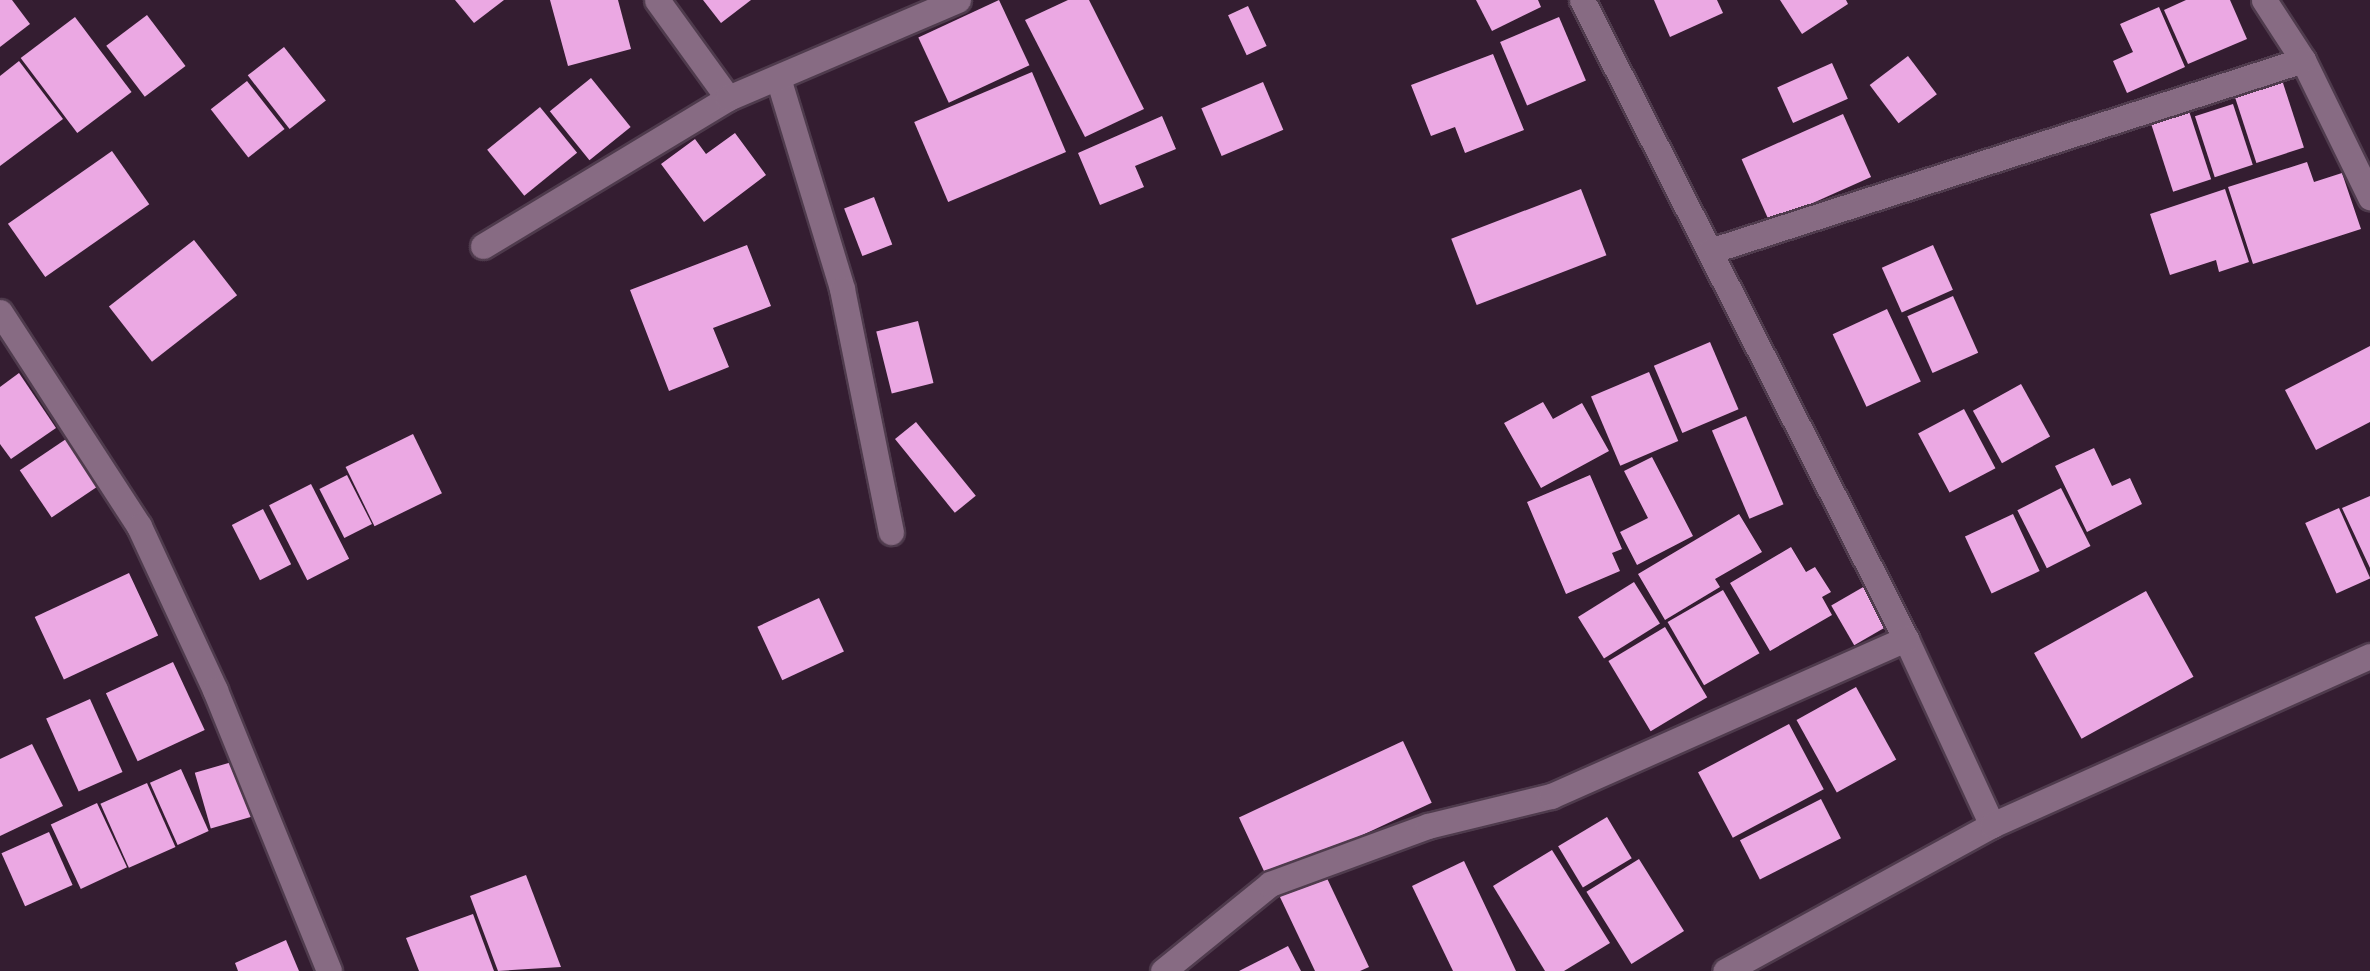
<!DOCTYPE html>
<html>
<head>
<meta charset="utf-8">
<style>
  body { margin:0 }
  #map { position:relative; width:2370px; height:971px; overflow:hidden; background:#341d31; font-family:"Exo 2",sans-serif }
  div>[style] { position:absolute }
  .building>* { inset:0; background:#eba8e3; transform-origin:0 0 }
  .roads { filter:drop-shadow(2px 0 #4f3b4d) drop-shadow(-2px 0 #4f3b4d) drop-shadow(0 2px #4f3b4d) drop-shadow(0 -2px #4f3b4d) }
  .minor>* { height:25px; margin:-12.5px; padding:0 12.5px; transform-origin:12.5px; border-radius:12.5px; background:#876b83 }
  span { translate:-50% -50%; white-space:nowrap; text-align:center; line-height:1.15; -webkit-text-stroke:10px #150b14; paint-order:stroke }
</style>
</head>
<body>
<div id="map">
  <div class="building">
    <i style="clip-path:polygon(0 0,12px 0,30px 24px,0 47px)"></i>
    <i style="clip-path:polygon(455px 0,504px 0,474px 23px)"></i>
    <i style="clip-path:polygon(550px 0,618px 0,631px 49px,568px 66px)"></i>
    <i style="clip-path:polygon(703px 0,751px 0,721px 23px)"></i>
    <i style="left:999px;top:0;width:72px;height:89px;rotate:65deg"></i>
    <i style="clip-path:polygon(1068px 0,1089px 0,1144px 109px,1085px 137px,1025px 20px)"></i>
    <i style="clip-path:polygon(1476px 0,1538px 0,1541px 7px,1492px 31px)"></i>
    <i style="clip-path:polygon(1654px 0,1717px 0,1723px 13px,1670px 37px)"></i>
    <i style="clip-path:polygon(1780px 0,1846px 0,1848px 4px,1802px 34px)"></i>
    <i style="clip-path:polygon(2186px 0,2230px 0,2247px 39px,2188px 64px,2164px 10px)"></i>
    <i style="left:1248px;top:6px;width:44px;height:22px;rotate:65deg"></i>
    <i style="clip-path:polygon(2159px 7px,2185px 67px,2127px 93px,2113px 61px,2133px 52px,2120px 24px)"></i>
    <i style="left:147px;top:15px;width:64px;height:51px;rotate:53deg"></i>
    <i style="left:75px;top:17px;width:94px;height:68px;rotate:53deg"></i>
    <i style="left:1559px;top:17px;width:69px;height:64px;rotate:67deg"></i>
    <i style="left:284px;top:47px;width:68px;height:46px;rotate:52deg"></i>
    <i style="clip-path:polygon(1493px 54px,1524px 130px,1465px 153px,1455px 127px,1431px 136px,1411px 85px)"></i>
    <i style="left:1908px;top:56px;width:48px;height:48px;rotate:53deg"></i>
    <i style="clip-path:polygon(19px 61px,63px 119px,0 166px,0 76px)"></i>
    <i style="left:1832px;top:63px;width:39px;height:60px;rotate:66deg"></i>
    <i style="left:1032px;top:72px;width:87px;height:128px;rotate:67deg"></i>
    <i style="left:591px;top:78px;width:63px;height:53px;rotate:51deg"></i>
    <i style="left:2282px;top:80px;width:71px;height:50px;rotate:72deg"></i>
    <i style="left:247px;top:81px;width:61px;height:46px;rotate:52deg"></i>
    <i style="left:1263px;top:82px;width:52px;height:67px;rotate:67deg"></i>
    <i style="left:2233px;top:104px;width:64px;height:40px;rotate:72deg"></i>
    <i style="left:540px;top:107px;width:59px;height:68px;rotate:51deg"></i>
    <i style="left:2188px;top:108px;width:75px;height:40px;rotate:72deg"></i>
    <i style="left:1843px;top:114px;width:69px;height:111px;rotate:66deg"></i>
    <i style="clip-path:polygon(1162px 116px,1176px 149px,1135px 166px,1144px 187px,1100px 205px,1078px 153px)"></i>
    <i style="clip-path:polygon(735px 133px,766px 175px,704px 222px,661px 164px,695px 139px,706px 154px)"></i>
    <i style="left:112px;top:151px;width:65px;height:127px;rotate:55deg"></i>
    <i style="clip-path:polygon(2307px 162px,2314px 182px,2342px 173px,2361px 229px,2253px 264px,2228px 187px)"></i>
    <i style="left:1581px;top:189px;width:71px;height:139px;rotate:69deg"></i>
    <i style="clip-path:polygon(2225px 189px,2249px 262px,2219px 272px,2216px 260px,2170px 275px,2150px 214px)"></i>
    <i style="left:874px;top:197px;width:51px;height:32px;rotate:69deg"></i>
    <i style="left:194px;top:240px;width:70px;height:108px;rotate:52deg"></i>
    <i style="clip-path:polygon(747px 245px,771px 306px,713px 328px,729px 367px,669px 391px,630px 290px)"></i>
    <i style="left:1933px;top:245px;width:49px;height:56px;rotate:66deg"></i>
    <i style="left:1953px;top:296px;width:62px;height:50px;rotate:66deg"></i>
    <i style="left:1887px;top:309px;width:80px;height:60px;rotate:65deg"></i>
    <i style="left:918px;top:321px;width:64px;height:43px;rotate:76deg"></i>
    <i style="left:1710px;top:342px;width:73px;height:61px;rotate:67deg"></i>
    <i style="clip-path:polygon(2370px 346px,2370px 422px,2316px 450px,2285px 390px)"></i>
    <i style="left:1649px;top:372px;width:75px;height:63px;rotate:67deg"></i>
    <i style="clip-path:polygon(19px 373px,56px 428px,11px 459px,0 444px,0 387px)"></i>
    <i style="left:2021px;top:384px;width:60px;height:55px;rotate:61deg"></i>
    <i style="clip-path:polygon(1543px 402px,1553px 419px,1582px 403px,1609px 451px,1541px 488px,1504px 423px)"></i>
    <i style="left:1964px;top:409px;width:67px;height:52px;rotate:62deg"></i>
    <i style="left:1746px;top:416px;width:96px;height:37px;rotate:67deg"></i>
    <i style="left:916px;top:422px;width:95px;height:27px;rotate:51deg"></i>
    <i style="left:413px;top:434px;width:66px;height:75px;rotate:64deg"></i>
    <i style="left:72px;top:435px;width:57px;height:63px;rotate:56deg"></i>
    <i style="clip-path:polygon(2094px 448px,2112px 486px,2130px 478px,2142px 504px,2087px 532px,2055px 466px)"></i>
    <i style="clip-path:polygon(1652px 457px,1693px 536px,1637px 565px,1620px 532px,1648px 518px,1624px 471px)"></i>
    <i style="left:347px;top:475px;width:55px;height:31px;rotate:63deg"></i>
    <i style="clip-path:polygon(1590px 475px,1622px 549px,1612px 553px,1620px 571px,1566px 594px,1527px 502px)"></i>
    <i style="left:311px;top:484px;width:84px;height:47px;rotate:63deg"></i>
    <i style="left:2061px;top:488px;width:65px;height:49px;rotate:63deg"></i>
    <i style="clip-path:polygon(2370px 496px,2370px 568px,2342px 508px)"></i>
    <i style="left:2339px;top:508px;width:77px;height:37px;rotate:66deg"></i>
    <i style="left:263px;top:509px;width:62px;height:35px;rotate:63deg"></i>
    <i style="clip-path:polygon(1739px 514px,1762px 552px,1715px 579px,1720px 587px,1665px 620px,1638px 574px)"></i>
    <i style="left:2013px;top:514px;width:63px;height:53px;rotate:65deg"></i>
    <i style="clip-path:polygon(1791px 547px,1806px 572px,1815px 567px,1831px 592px,1822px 597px,1832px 615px,1770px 651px,1730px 583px)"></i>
    <i style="left:129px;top:573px;width:69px;height:104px;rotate:65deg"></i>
    <i style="left:1634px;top:582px;width:49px;height:66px;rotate:58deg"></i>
    <i style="left:1865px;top:586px;width:46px;height:39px;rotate:60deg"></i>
    <i style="left:1723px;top:590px;width:73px;height:64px;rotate:60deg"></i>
    <i style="left:2146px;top:591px;width:98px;height:128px;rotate:61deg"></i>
    <i style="left:819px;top:598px;width:59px;height:68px;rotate:65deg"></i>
    <i style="left:1665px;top:627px;width:82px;height:66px;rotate:59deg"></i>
    <i style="left:173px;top:662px;width:75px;height:74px;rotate:65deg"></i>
    <i style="left:1856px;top:687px;width:83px;height:68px;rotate:61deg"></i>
    <i style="left:90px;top:699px;width:80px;height:48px;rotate:66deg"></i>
    <i style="left:1789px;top:724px;width:74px;height:103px;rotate:62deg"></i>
    <i style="left:1403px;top:741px;width:68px;height:181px;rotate:65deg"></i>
    <i style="clip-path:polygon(32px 744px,63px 806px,0 836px,0 759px)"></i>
    <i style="left:239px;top:760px;width:58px;height:46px;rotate:74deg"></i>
    <i style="left:181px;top:769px;width:68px;height:34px;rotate:66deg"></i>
    <i style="left:147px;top:783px;width:70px;height:51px;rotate:66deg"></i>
    <i style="left:1821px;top:799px;width:44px;height:91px;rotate:63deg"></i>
    <i style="left:97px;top:803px;width:71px;height:51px;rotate:65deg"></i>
    <i style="left:1607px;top:817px;width:48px;height:57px;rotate:59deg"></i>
    <i style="left:49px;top:832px;width:58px;height:52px;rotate:66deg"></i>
    <i style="clip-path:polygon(1552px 850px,1610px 943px,1564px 971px,1545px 971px,1493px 886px)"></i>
    <i style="left:1639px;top:859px;width:85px;height:62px;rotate:58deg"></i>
    <i style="clip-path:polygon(1464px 861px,1516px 971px,1453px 971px,1412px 886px)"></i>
    <i style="clip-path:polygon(1325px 874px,1369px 967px,1360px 971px,1315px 971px,1279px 895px)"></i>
    <i style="clip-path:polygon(526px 875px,561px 967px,498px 971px,470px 896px)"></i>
    <i style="clip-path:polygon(473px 914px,494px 971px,419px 971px,406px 938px)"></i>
    <i style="clip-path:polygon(286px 940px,299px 971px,238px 971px,235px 963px)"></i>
    <i style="clip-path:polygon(1288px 946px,1301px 971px,1239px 971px)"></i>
  </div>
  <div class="roads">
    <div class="minor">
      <i style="left:657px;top:0;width:121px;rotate:54.1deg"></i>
      <i style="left:1582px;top:0;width:716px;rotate:63.11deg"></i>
      <i style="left:1906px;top:639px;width:205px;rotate:65.2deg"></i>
      <i style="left:1992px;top:825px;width:304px;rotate:151.3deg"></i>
      <i style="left:2264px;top:0;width:72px;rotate:57deg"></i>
      <i style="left:2303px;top:60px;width:153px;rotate:63.9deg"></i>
      <i style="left:779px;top:81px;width:217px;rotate:73.1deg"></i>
      <i style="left:842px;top:289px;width:248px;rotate:78.6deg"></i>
      <i style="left:483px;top:246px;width:286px;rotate:-31.1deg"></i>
      <i style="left:728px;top:98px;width:250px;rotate:-23.1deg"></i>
      <i style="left:1710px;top:251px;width:623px;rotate:-17.85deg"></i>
      <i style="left:0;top:312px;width:255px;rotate:57deg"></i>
      <i style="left:139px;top:526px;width:181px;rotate:65.1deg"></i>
      <i style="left:215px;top:690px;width:303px;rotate:67.9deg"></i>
      <i style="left:1992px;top:825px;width:414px;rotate:-24.1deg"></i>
      <i style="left:1163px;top:971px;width:138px;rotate:-39.1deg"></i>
      <i style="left:1270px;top:884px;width:168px;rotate:-20.2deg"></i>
      <i style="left:1428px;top:826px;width:127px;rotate:-13.7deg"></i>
      <i style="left:1551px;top:796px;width:388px;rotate:-23.9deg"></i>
    </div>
  </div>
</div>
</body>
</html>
